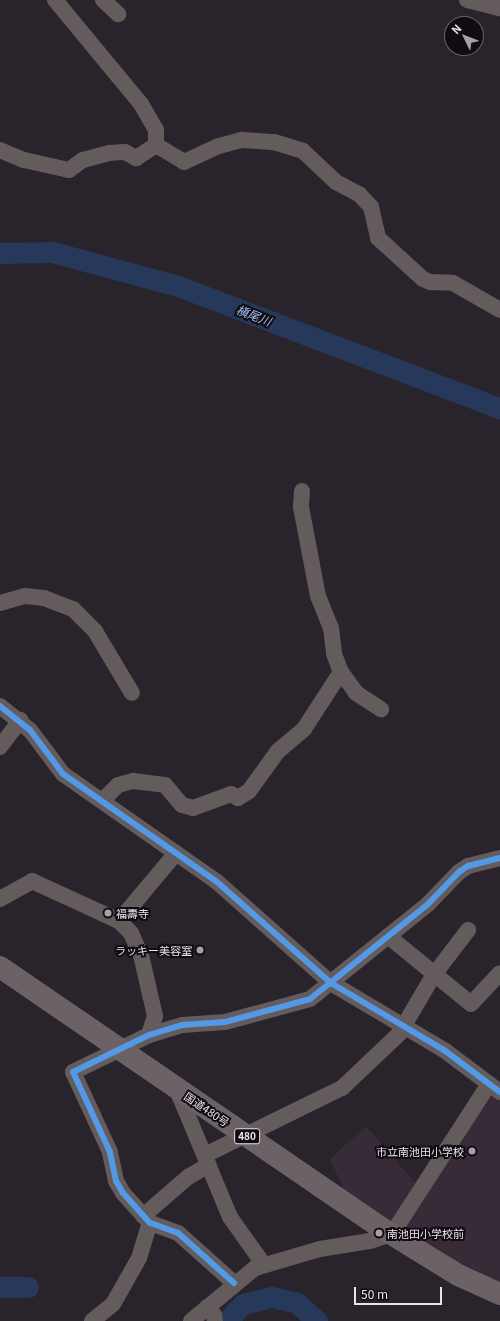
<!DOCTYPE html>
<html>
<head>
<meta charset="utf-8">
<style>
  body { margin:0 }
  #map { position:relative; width:500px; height:1321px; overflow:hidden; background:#29242c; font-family:Georgia,"Noto Sans JP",serif }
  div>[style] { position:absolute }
  .education>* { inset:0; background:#372b37 }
  .river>* { height:21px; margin:-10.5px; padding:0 10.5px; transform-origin:10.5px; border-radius:10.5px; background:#26395a }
  .minor>* { height:16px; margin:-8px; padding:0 8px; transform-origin:8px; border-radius:8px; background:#635b5c }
  .highway>* { height:22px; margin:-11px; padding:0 11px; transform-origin:11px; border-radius:11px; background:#6c6165 }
  .cycleway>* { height:6px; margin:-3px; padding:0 3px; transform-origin:3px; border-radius:3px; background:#5399e6 }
  .dots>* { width:11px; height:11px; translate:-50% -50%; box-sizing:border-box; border:2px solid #100c12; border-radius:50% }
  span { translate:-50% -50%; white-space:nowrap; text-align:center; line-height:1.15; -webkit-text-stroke:4px #100c12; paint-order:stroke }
  .shield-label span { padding:1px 3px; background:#100c12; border:1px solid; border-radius:3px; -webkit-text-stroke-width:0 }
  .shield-label { font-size:10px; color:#eae3ed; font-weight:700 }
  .poi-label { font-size:11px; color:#eae3ed }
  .left { translate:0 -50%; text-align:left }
  .right { translate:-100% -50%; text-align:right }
  .street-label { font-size:11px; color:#eae3ed }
  .water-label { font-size:12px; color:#a4c3f5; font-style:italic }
  .north { position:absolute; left:444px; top:16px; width:40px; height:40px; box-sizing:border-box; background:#100c12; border:1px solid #67626a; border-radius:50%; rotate:313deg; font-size:11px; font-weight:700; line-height:16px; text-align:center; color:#eae3ed }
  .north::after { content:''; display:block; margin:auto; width:14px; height:18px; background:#a6a0a9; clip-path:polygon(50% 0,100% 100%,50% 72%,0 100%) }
  .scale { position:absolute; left:354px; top:1287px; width:88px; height:18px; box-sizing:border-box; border:2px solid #eae3ed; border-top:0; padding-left:5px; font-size:12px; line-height:14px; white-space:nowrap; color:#eae3ed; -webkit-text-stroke:3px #100c12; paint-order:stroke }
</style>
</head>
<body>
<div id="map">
  <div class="education">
    <i style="clip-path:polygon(489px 1088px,500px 1096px,500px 1284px,469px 1273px,345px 1192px,330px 1159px,366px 1126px,422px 1191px)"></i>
  </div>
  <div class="river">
    <i style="left:0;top:253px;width:52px;rotate:-1.1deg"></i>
    <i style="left:52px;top:252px;width:131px;rotate:15.1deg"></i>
    <i style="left:178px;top:286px;width:344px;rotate:20.8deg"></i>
    <i style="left:0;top:1287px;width:28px"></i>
    <i style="left:227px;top:1321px;width:23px;rotate:-47deg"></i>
    <i style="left:243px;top:1304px;width:30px;rotate:-14deg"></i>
    <i style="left:272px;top:1297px;width:26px;rotate:13deg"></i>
    <i style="left:297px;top:1303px;width:27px;rotate:42deg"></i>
  </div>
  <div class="minor">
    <i style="left:55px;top:0;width:135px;rotate:50.4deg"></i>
    <i style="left:141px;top:104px;width:30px;rotate:60deg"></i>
    <i style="left:156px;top:130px;width:15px;rotate:90deg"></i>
    <i style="left:103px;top:0;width:21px;rotate:43deg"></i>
    <i style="left:467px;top:0;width:34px;rotate:14deg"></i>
    <i style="left:156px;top:145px;width:33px;rotate:31deg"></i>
    <i style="left:184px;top:162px;width:38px;rotate:-25deg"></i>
    <i style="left:219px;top:146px;width:24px;rotate:-15deg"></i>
    <i style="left:242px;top:140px;width:32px;rotate:4deg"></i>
    <i style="left:274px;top:142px;width:30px;rotate:17deg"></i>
    <i style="left:303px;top:151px;width:45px;rotate:43.2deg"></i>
    <i style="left:336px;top:182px;width:26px;rotate:28deg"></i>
    <i style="left:359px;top:194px;width:18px;rotate:47deg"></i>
    <i style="left:371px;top:207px;width:32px;rotate:77deg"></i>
    <i style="left:378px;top:238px;width:61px;rotate:42.3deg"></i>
    <i style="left:423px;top:279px;width:8px;rotate:23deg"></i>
    <i style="left:430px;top:282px;width:23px;rotate:2deg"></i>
    <i style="left:453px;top:283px;width:54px;rotate:29.9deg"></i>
    <i style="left:0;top:150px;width:26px;rotate:23deg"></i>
    <i style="left:24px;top:160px;width:46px;rotate:12.5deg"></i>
    <i style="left:69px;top:170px;width:17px;rotate:-36deg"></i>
    <i style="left:83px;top:160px;width:27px;rotate:-15deg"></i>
    <i style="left:109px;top:153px;width:16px;rotate:-4deg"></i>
    <i style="left:125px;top:152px;width:13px;rotate:29deg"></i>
    <i style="left:136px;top:158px;width:24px;rotate:-33deg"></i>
    <i style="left:302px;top:491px;width:16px;rotate:94deg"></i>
    <i style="left:301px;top:507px;width:91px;rotate:79.2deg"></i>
    <i style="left:318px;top:596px;width:35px;rotate:68deg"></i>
    <i style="left:331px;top:628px;width:26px;rotate:83deg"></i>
    <i style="left:334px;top:654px;width:19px;rotate:69deg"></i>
    <i style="left:341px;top:672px;width:26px;rotate:54deg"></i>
    <i style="left:356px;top:693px;width:30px;rotate:33deg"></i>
    <i style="left:0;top:603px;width:26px;rotate:-16deg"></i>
    <i style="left:25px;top:596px;width:19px;rotate:6deg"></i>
    <i style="left:44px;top:598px;width:31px;rotate:21deg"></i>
    <i style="left:73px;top:609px;width:31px;rotate:45deg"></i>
    <i style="left:95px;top:631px;width:72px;rotate:59.2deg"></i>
    <i style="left:0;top:706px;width:38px;rotate:39deg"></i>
    <i style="left:30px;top:730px;width:55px;rotate:53.1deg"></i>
    <i style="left:63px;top:774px;width:187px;rotate:35deg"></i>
    <i style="left:216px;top:881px;width:154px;rotate:41.6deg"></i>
    <i style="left:331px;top:983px;width:131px;rotate:30.7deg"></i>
    <i style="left:444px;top:1050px;width:70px;rotate:36.9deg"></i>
    <i style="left:0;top:747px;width:34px;rotate:-53deg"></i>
    <i style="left:103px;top:800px;width:21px;rotate:-45deg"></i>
    <i style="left:118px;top:785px;width:16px;rotate:-15deg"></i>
    <i style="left:133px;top:781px;width:32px;rotate:7deg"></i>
    <i style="left:165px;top:785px;width:26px;rotate:50deg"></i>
    <i style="left:182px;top:805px;width:11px;rotate:15deg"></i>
    <i style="left:193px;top:808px;width:40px;rotate:-20.2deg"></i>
    <i style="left:231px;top:794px;width:8px;rotate:30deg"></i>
    <i style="left:238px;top:798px;width:13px;rotate:-32deg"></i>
    <i style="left:249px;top:791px;width:49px;rotate:-54.1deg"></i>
    <i style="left:278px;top:751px;width:34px;rotate:-40deg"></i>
    <i style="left:304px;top:729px;width:68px;rotate:-57deg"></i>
    <i style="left:0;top:899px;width:37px;rotate:-29deg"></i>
    <i style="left:32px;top:881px;width:96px;rotate:24.7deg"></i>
    <i style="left:119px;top:921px;width:17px;rotate:45deg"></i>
    <i style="left:131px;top:933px;width:24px;rotate:66deg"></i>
    <i style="left:141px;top:955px;width:63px;rotate:77.1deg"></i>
    <i style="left:155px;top:1016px;width:20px;rotate:108deg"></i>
    <i style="left:119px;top:921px;width:89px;rotate:-50deg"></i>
    <i style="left:388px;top:936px;width:107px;rotate:39.3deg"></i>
    <i style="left:471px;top:1004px;width:42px;rotate:-46.9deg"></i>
    <i style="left:183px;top:1092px;width:6px;rotate:121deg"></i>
    <i style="left:180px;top:1097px;width:130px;rotate:67.4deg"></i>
    <i style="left:230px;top:1217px;width:59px;rotate:54.7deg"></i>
    <i style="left:205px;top:1155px;width:153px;rotate:-26.1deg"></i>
    <i style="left:342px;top:1088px;width:79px;rotate:-43.5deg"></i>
    <i style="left:399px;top:1034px;width:67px;rotate:-59.6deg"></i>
    <i style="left:433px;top:976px;width:58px;rotate:-52.7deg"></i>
    <i style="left:143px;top:1216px;width:60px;rotate:-40.9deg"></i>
    <i style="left:188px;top:1177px;width:24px;rotate:-30deg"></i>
    <i style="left:234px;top:1283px;width:75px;rotate:-138.2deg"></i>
    <i style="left:178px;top:1233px;width:30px;rotate:-160deg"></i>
    <i style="left:150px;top:1223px;width:40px;rotate:-132deg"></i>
    <i style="left:123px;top:1193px;width:14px;rotate:-120deg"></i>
    <i style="left:116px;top:1181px;width:30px;rotate:-102deg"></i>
    <i style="left:110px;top:1152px;width:88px;rotate:-114.8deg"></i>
    <i style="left:73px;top:1072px;width:85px;rotate:-26deg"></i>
    <i style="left:149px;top:1035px;width:34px;rotate:-17deg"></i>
    <i style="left:182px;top:1025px;width:43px;rotate:-4deg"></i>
    <i style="left:225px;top:1022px;width:88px;rotate:-15.1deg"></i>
    <i style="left:310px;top:999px;width:151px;rotate:-38.8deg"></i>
    <i style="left:428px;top:904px;width:45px;rotate:-45.9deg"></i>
    <i style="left:459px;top:872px;width:11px;rotate:-34deg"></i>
    <i style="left:468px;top:866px;width:33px;rotate:-14deg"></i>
    <i style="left:207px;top:1307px;width:11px;rotate:49deg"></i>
    <i style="left:214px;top:1315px;width:6px;rotate:81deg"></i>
    <i style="left:92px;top:1321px;width:27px;rotate:-39deg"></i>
    <i style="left:113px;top:1304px;width:53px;rotate:-60.5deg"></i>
    <i style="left:139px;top:1258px;width:37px;rotate:-73deg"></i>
    <i style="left:191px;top:1321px;width:83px;rotate:-39.6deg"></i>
    <i style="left:255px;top:1268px;width:68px;rotate:-16.3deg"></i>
    <i style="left:320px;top:1249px;width:51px;rotate:-9.1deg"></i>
    <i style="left:370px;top:1241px;width:23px;rotate:-18deg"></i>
    <i style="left:392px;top:1234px;width:179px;rotate:-57.1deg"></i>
  </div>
  <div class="highway">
    <i style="left:0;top:967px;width:460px;rotate:34.4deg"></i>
    <i style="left:380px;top:1227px;width:92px;rotate:31.6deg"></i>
    <i style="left:458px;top:1275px;width:46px;rotate:24.3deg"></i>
  </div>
  <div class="cycleway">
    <i style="left:0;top:706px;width:38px;rotate:39deg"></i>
    <i style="left:30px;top:730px;width:55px;rotate:53.1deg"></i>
    <i style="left:63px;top:774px;width:187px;rotate:35deg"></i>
    <i style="left:216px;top:881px;width:154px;rotate:41.6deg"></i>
    <i style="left:331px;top:983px;width:131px;rotate:30.7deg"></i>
    <i style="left:444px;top:1050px;width:70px;rotate:36.9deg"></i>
    <i style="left:234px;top:1283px;width:75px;rotate:-138.2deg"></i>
    <i style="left:178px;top:1233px;width:30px;rotate:-160deg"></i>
    <i style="left:150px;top:1223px;width:40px;rotate:-132deg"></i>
    <i style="left:123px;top:1193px;width:14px;rotate:-120deg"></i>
    <i style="left:116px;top:1181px;width:30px;rotate:-102deg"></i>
    <i style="left:110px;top:1152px;width:88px;rotate:-114.8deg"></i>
    <i style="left:73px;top:1072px;width:85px;rotate:-26deg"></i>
    <i style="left:149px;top:1035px;width:34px;rotate:-17deg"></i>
    <i style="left:182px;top:1025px;width:43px;rotate:-4deg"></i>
    <i style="left:225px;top:1022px;width:88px;rotate:-15.1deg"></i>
    <i style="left:310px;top:999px;width:151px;rotate:-38.8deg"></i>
    <i style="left:428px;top:904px;width:45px;rotate:-45.9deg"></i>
    <i style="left:459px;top:872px;width:11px;rotate:-34deg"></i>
    <i style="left:468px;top:866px;width:33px;rotate:-14deg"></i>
  </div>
  <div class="dots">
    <i style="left:108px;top:913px;background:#a6a0a9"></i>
    <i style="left:200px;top:950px;background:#a6a0a9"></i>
    <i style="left:472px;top:1151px;background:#a6a0a9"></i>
    <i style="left:379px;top:1233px;background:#a6a0a9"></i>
  </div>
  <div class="shield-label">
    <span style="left:247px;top:1136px">480</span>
  </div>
  <div class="poi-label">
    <span class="left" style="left:116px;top:913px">福壽寺</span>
    <span class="right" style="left:192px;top:950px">ラッキー美容室</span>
    <span class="right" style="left:464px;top:1151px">市立南池田小学校</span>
    <span class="left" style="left:387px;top:1233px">南池田小学校前</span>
  </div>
  <div class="street-label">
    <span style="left:207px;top:1109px;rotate:34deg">国道480号</span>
  </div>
  <div class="water-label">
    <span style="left:254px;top:315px;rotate:21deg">槇尾川</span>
  </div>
  <div class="north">N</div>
  <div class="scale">50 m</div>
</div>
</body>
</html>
